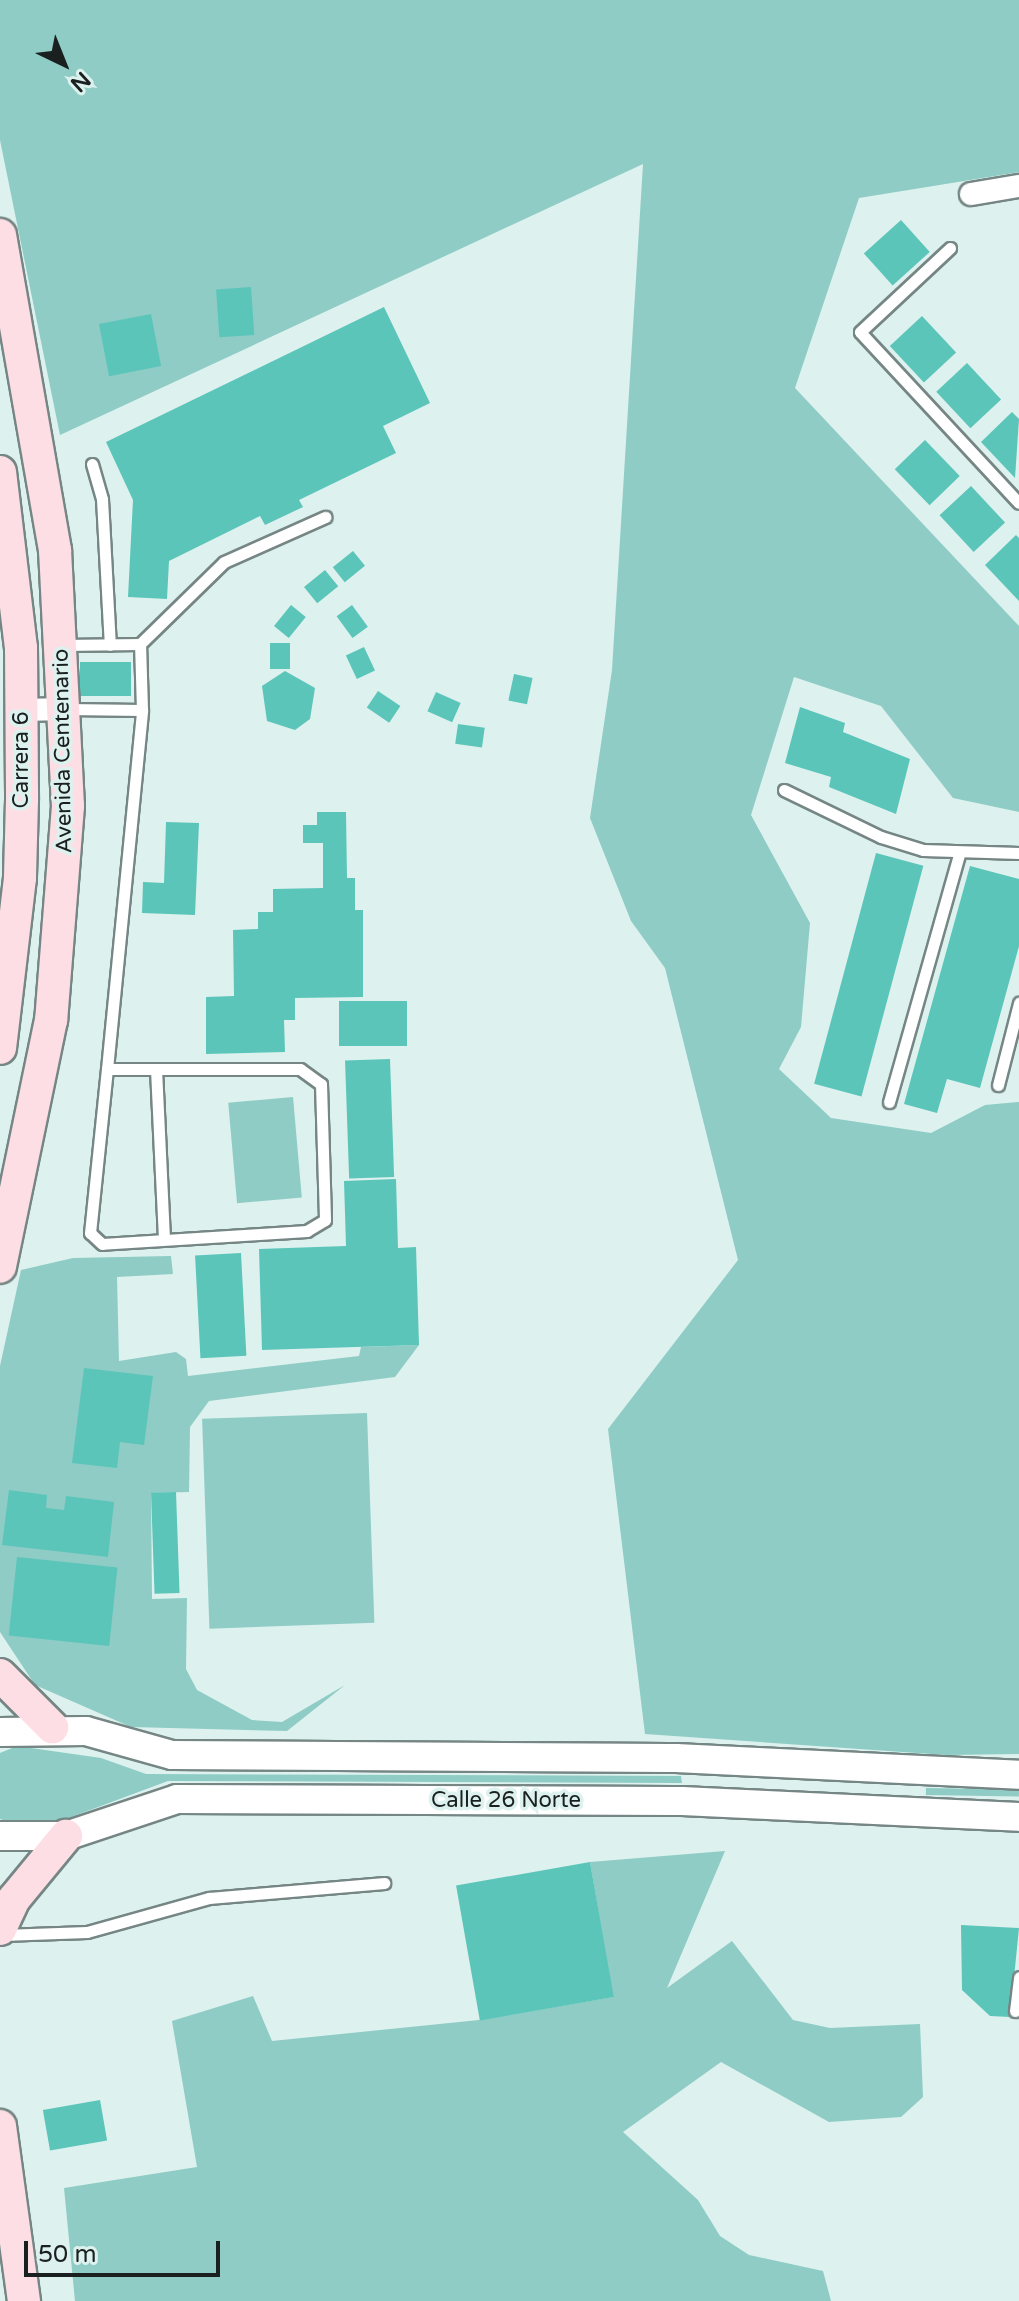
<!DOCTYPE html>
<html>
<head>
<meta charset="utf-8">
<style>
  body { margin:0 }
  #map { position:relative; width:1019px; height:2301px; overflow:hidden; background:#ddf1ee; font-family:"Varela Round",sans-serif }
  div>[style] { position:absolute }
  .green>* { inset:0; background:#8eccc5; transform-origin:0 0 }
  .building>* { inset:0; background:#5bc5ba; transform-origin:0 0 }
  .roads { filter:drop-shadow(2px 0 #758684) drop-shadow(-2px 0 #758684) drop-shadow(0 2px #758684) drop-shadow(0 -2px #758684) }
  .service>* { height:11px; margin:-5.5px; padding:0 5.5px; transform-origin:5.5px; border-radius:5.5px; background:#fff }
  .minor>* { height:22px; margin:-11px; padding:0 11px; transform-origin:11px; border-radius:11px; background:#fff }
  .tertiary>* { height:28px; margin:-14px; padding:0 14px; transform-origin:14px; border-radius:14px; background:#fff }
  .secondary>* { height:32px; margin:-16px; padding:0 16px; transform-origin:16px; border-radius:16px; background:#fddee4 }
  span { translate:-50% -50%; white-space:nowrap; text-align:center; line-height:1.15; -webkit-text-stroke:7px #ddf1ee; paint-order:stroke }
  .street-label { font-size:22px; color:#19201f }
  .north { position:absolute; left:24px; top:24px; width:80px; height:80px; -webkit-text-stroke:6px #ddf1ee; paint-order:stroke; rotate:137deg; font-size:22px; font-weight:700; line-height:32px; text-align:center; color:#19201f }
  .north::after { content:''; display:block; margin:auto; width:28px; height:36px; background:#19201f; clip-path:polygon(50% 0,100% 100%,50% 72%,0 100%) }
  .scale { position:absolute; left:24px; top:2241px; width:196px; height:36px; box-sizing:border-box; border:4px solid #19201f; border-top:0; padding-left:10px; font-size:24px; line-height:28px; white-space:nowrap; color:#19201f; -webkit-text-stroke:6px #ddf1ee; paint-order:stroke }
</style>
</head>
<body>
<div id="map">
  <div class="green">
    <i style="clip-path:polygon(0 0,1019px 0,1019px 172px,859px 198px,795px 388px,1019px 626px,1019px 812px,953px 798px,881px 706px,794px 677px,751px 815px,810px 923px,801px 1027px,779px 1069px,831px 1118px,931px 1133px,985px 1105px,1019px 1102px,1019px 1754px,946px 1755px,645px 1734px,608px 1429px,738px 1260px,665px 968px,631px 921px,590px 818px,612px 670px,643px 164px,60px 435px,0 140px)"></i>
    <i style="left:293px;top:1097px;width:101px;height:65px;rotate:85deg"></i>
    <i style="clip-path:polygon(171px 1256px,173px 1274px,117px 1277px,119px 1361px,176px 1352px,186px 1359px,188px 1376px,359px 1356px,361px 1347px,419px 1345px,395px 1377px,209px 1401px,190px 1427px,189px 1492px,151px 1493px,152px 1599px,187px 1598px,186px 1669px,197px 1690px,252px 1720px,282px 1722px,345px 1685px,287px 1731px,131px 1727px,35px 1685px,0 1632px,0 1366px,21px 1270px,73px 1258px)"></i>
    <i style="left:367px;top:1413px;width:210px;height:165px;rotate:88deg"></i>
    <i style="clip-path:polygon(17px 1746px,101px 1758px,146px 1774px,681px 1776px,682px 1783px,168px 1781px,66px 1819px,14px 1824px,0 1819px,0 1753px)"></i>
    <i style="left:926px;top:1788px;width:93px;height:7px;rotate:1deg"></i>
    <i style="clip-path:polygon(725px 1851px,667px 1988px,732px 1941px,793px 2020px,830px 2028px,920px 2024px,923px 2097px,901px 2117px,829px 2122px,721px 2062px,623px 2132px,698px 2200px,720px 2236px,749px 2255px,823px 2271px,831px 2301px,75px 2301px,64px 2188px,197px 2167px,172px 2021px,253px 1996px,272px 2041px,479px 2020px,613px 1997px,590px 1862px)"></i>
  </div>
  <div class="building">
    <i style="left:901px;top:220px;width:43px;height:50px;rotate:48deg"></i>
    <i style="left:251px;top:287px;width:48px;height:35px;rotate:86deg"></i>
    <i style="clip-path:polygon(384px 307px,430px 403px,383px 426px,396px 453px,299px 500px,303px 507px,265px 525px,260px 516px,169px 561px,167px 599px,128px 597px,133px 500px,106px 442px)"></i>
    <i style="left:151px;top:314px;width:53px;height:53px;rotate:79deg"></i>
    <i style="left:922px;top:316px;width:50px;height:44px;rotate:47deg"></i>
    <i style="left:967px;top:363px;width:50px;height:42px;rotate:47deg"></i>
    <i style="clip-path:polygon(1012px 412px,1019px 419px,1015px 478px,981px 442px)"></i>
    <i style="left:925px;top:440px;width:50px;height:42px;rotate:46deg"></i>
    <i style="left:971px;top:486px;width:50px;height:43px;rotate:47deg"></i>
    <i style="clip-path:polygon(1016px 535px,1019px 538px,1019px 601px,985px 565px)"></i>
    <i style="left:353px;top:551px;width:19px;height:26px;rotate:51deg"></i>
    <i style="left:325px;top:570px;width:21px;height:27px;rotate:51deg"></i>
    <i style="left:291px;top:605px;width:19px;height:27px;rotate:39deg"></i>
    <i style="left:352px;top:605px;width:27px;height:19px;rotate:54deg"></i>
    <i style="left:270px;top:643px;width:20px;height:26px"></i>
    <i style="left:364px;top:647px;width:26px;height:20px;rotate:65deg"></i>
    <i style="left:80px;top:662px;width:51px;height:34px"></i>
    <i style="clip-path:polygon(285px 671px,315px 688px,310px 719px,295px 730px,267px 721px,262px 686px)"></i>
    <i style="left:514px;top:674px;width:19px;height:27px;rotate:12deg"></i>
    <i style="left:378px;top:691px;width:27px;height:20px;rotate:34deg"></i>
    <i style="left:436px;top:692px;width:27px;height:21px;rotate:24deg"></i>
    <i style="clip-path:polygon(800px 707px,845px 723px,843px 732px,910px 759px,896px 814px,829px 787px,831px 777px,785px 763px)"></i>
    <i style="left:458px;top:724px;width:27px;height:20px;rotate:8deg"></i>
    <i style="clip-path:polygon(317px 812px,346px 812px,347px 878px,355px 878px,355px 910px,363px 910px,363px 997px,295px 998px,295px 1020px,284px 1020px,285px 1052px,206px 1054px,206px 997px,234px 996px,233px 930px,258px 929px,258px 912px,273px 912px,273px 889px,323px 888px,323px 843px,303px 843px,303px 825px,317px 825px)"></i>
    <i style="clip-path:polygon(166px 822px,199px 823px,195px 915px,142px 913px,143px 882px,164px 883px)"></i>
    <i style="left:876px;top:853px;width:49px;height:239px;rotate:15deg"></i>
    <i style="clip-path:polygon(970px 866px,1019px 879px,1019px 946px,980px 1088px,947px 1079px,937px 1113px,904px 1104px)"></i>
    <i style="left:339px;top:1001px;width:68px;height:45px"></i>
    <i style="left:390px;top:1059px;width:118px;height:45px;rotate:88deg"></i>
    <i style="clip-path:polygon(396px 1179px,398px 1248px,416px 1247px,419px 1345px,262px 1350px,259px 1249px,346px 1246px,344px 1181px)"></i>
    <i style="left:241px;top:1253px;width:103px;height:46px;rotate:87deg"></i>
    <i style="clip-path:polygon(84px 1368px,153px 1376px,144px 1445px,120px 1442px,117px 1468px,72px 1463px)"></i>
    <i style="clip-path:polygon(9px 1490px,47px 1495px,46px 1508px,64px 1510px,66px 1496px,114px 1502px,108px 1557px,2px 1545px)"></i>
    <i style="left:176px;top:1492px;width:101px;height:25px;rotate:88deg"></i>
    <i style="left:17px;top:1557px;width:101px;height:79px;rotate:6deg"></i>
    <i style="left:590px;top:1862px;width:137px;height:136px;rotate:80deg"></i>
    <i style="clip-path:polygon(961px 1925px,1019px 1928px,1010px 2017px,990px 2016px,962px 1990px)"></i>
    <i style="left:100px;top:2100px;width:41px;height:58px;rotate:80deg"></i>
  </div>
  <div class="roads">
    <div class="service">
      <i style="left:950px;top:248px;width:123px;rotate:137deg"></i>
      <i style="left:860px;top:332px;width:233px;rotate:47.1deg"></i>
      <i style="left:92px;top:464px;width:36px;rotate:74deg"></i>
      <i style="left:102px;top:499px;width:146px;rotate:86.9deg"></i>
      <i style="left:62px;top:645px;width:78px;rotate:-0.7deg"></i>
      <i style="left:140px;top:644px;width:117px;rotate:-44.3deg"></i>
      <i style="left:224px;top:562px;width:111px;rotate:-24deg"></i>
      <i style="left:67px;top:709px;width:75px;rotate:0.8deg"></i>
      <i style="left:784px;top:790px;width:108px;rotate:25.9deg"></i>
      <i style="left:881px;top:837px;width:44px;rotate:17.2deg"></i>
      <i style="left:923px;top:850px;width:96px;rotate:1.8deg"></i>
      <i style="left:107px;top:1069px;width:193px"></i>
      <i style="left:300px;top:1069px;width:26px;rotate:36deg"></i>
      <i style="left:321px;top:1084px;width:136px;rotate:88.3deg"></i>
      <i style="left:325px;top:1220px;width:21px;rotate:149deg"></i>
      <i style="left:307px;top:1231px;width:205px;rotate:176.4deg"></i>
      <i style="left:102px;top:1244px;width:16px;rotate:-137deg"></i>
      <i style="left:90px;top:1233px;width:165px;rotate:-84.1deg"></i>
      <i style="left:107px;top:1069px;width:361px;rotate:-84.4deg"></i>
      <i style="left:142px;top:710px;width:66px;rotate:-91.7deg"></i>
      <i style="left:156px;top:1069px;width:170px;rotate:87.3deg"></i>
      <i style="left:998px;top:1085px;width:85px;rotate:-75.6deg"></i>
      <i style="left:889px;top:1102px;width:258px;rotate:-74.2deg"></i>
      <i style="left:2px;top:1935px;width:85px;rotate:-2deg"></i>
      <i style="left:87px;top:1932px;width:127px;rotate:-15.6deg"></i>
      <i style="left:209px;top:1898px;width:176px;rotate:-4.9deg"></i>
      <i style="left:1015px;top:2011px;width:34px;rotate:-83deg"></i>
    </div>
    <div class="minor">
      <i style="left:971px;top:194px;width:49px;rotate:-9.5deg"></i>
      <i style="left:22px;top:710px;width:44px;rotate:-1.3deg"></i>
    </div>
    <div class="tertiary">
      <i style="left:0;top:1732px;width:86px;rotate:-0.7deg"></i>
      <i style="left:86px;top:1731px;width:89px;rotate:15.6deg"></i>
      <i style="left:172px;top:1755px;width:504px;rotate:0.34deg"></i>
      <i style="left:676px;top:1758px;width:343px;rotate:2.8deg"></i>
      <i style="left:0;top:1836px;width:66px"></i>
      <i style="left:66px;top:1836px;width:117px;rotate:-18.4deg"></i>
      <i style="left:177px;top:1799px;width:505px;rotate:0.23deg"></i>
      <i style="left:682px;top:1801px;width:337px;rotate:2.7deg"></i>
    </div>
    <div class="secondary">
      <i style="left:0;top:235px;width:320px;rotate:80.1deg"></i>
      <i style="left:55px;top:550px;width:256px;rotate:87.1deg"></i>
      <i style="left:68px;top:806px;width:215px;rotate:94.5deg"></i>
      <i style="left:51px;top:1020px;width:252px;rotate:101.7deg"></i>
      <i style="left:0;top:472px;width:177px;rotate:83.2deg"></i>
      <i style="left:21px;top:648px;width:152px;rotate:89.6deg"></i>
      <i style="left:22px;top:800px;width:78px;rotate:91.5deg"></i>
      <i style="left:20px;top:878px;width:171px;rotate:96.7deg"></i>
      <i style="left:0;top:1675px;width:74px;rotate:45deg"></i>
      <i style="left:0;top:1929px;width:33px;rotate:-65deg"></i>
      <i style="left:14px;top:1899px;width:82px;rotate:-50.5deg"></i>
      <i style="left:0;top:2126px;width:177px;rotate:82.2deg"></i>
    </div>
  </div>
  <div class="street-label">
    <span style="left:63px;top:751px;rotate:-91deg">Avenida Centenario</span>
    <span style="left:22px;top:760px;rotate:-90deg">Carrera 6</span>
    <span style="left:506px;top:1801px">Calle 26 Norte</span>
  </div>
  <div class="north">N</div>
  <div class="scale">50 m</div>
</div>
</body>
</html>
